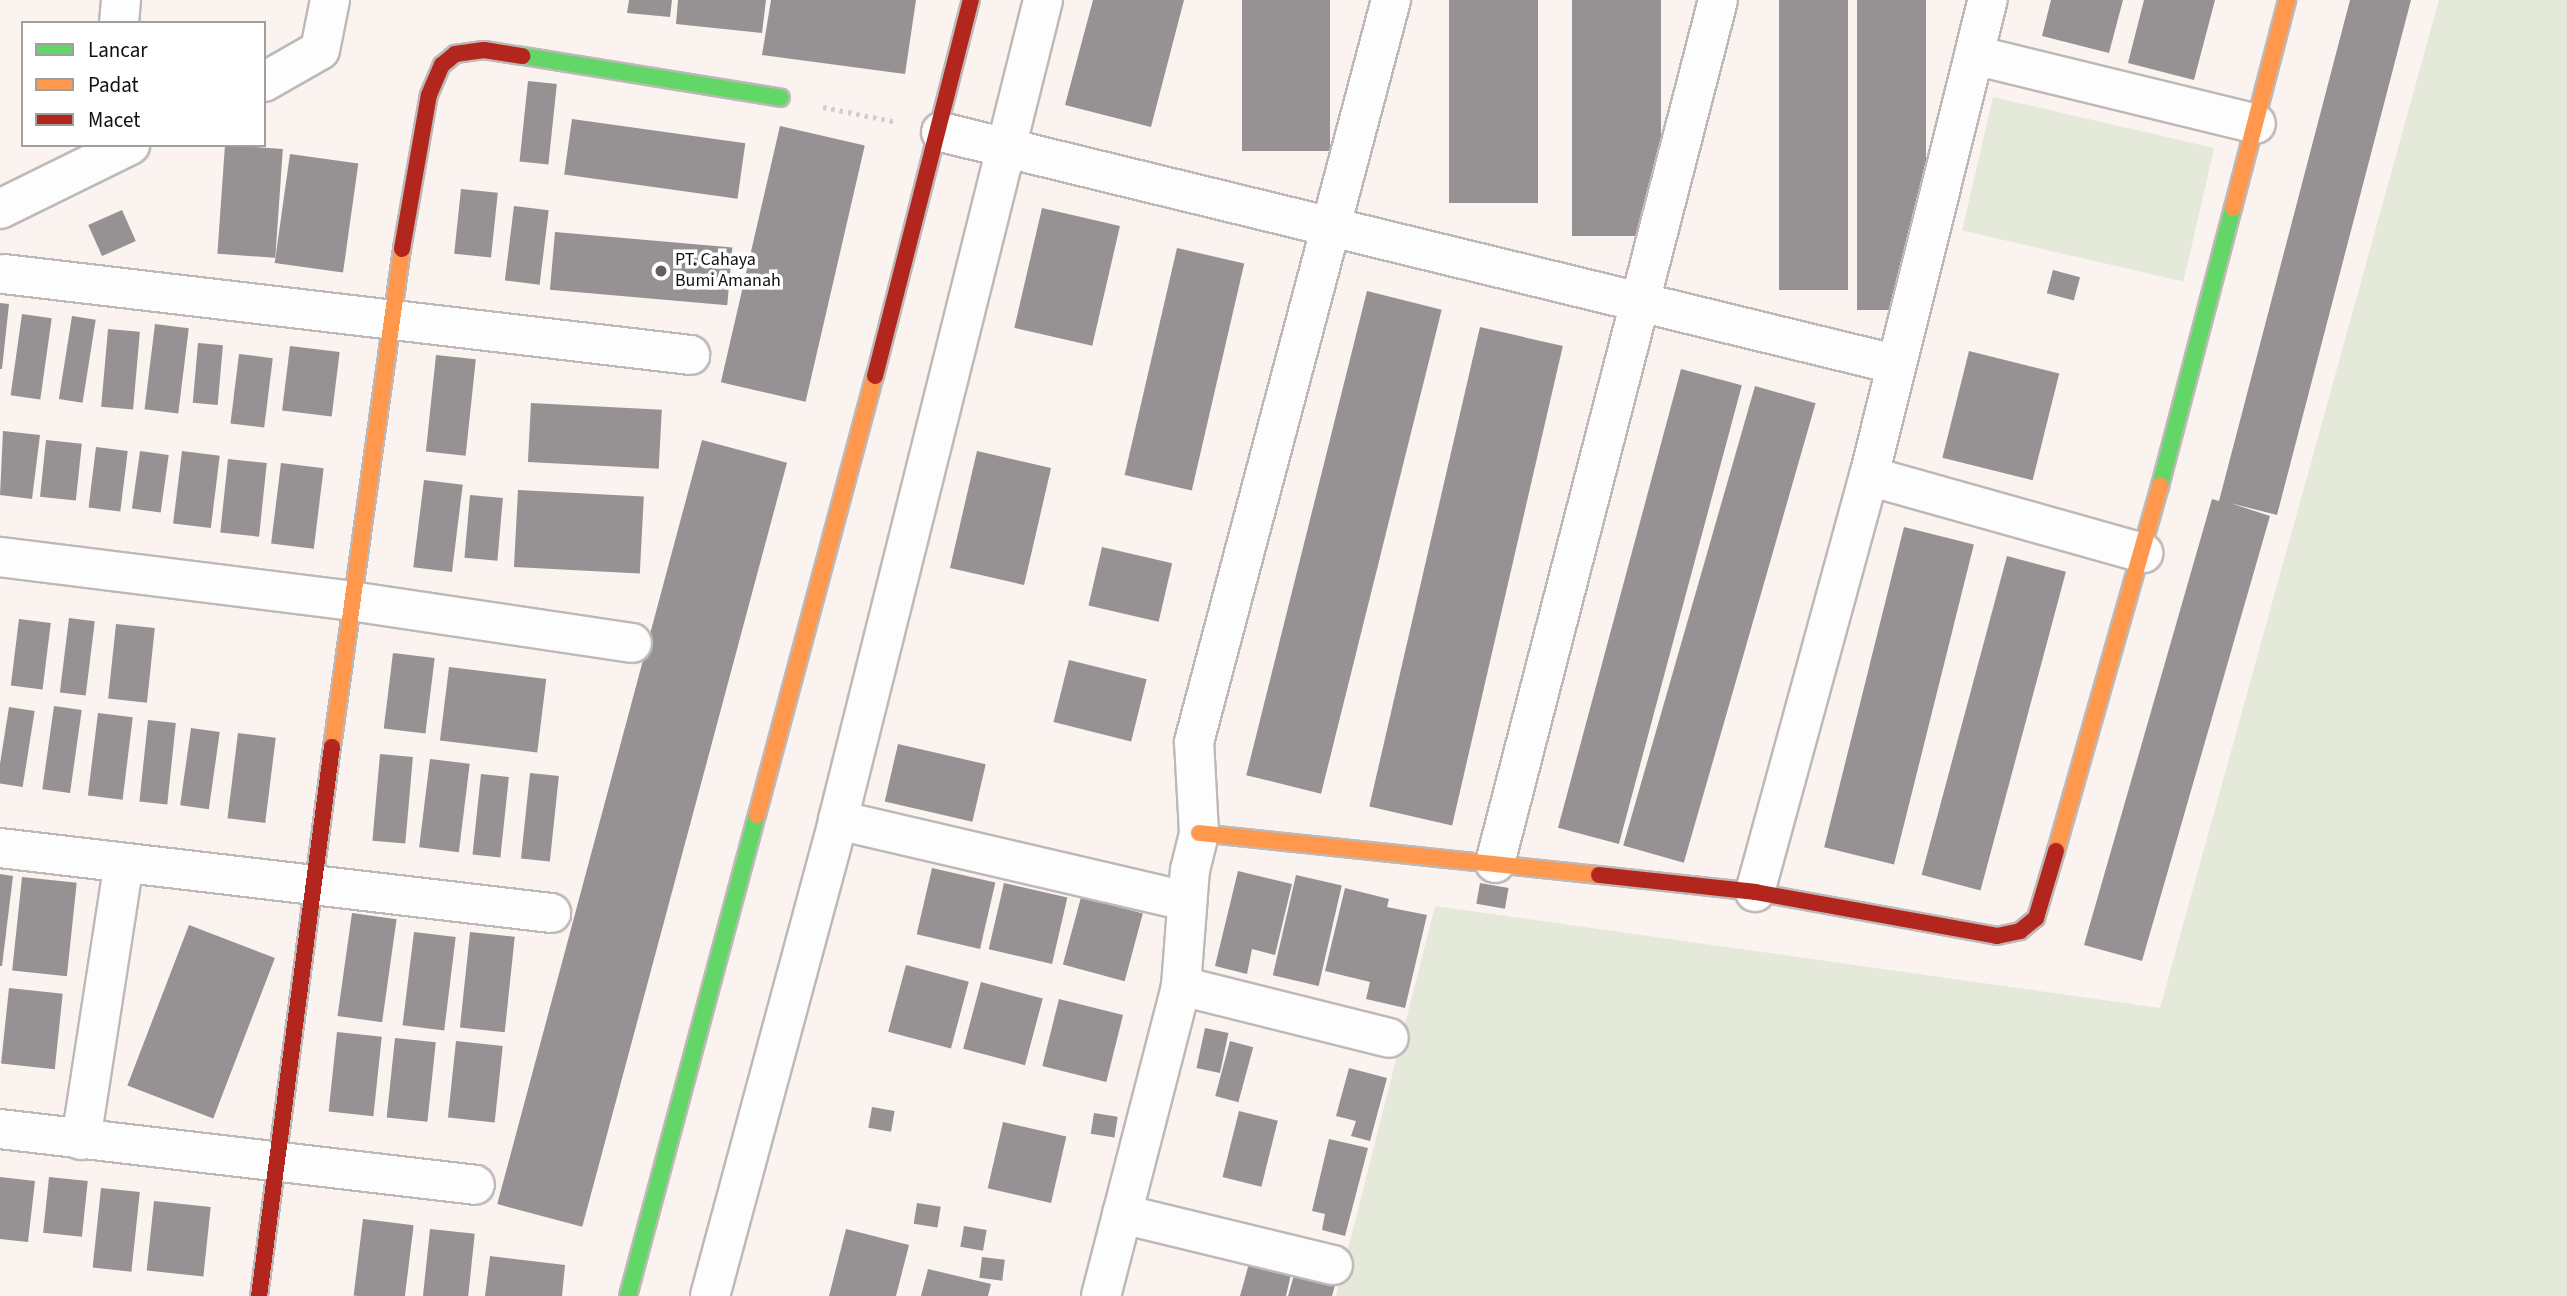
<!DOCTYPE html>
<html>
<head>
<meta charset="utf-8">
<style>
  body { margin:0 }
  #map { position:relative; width:2567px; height:1296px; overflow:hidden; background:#faf3ef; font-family:"Source Sans 3",sans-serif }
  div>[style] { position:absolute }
  .green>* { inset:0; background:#e4e9da; transform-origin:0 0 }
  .building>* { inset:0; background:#969293; transform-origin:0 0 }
  .path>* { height:4.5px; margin-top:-2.25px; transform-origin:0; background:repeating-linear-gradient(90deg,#d1cfce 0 3.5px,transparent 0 8.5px) }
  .roads { filter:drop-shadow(2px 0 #beb9b6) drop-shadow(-2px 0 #beb9b6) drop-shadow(0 2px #beb9b6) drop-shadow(0 -2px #beb9b6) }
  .street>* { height:38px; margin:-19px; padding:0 19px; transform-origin:19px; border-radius:19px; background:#fefdfd }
  .fast>* { height:16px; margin:-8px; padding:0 8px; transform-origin:8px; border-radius:8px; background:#63d668 }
  .slow>* { height:16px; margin:-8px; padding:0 8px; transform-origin:8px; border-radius:8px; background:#ff974d }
  .jam>* { height:16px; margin:-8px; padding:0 8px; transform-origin:8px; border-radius:8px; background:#b3261e }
  .dots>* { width:19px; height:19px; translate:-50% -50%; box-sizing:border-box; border:4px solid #fff; border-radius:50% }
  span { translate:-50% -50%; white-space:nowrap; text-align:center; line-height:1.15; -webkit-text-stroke:7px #fff; paint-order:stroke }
  .poi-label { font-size:18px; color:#130f0d }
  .left { translate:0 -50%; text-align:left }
  .legend { position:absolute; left:21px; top:21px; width:245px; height:126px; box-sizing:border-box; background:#fff; border:2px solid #a19f9e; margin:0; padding:9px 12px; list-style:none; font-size:21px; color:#130f0d }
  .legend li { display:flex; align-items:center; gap:14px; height:35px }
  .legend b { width:35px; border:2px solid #a19f9e }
</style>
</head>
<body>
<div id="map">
  <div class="green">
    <i style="clip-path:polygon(2439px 0,2567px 0,2567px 1296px,1336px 1296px,1435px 906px,2160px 1008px)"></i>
    <i style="left:1993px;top:97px;width:227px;height:137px;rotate:13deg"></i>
  </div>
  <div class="building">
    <i style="clip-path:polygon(629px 0,672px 0,670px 17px,627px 13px)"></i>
    <i style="clip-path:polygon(678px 0,766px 0,762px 33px,676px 24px)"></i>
    <i style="clip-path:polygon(771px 0,916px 0,905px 74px,762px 55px)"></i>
    <i style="clip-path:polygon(1093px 0,1184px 0,1151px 127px,1065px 105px)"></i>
    <i style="left:1242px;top:0;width:88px;height:151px"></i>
    <i style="left:1449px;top:0;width:89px;height:203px"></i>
    <i style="left:1572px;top:0;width:89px;height:236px"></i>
    <i style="left:1779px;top:0;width:69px;height:290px"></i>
    <i style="left:1857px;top:0;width:69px;height:310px"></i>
    <i style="clip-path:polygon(2051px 0,2123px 0,2109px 53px,2042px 36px)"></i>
    <i style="clip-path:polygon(2144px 0,2215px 0,2194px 80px,2128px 63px)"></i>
    <i style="clip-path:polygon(2350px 0,2411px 0,2277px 515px,2230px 503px,2270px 516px,2142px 961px,2084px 945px,2212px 499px,2219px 501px)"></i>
    <i style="left:528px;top:81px;width:29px;height:81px;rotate:6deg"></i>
    <i style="left:572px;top:119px;width:175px;height:56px;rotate:8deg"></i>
    <i style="left:780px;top:126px;width:87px;height:263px;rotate:13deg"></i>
    <i style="left:225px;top:145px;width:58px;height:109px;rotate:4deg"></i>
    <i style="left:290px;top:154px;width:69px;height:110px;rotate:8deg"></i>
    <i style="left:461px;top:189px;width:37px;height:65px;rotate:6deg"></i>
    <i style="left:514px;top:206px;width:35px;height:75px;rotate:7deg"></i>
    <i style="left:1042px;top:208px;width:80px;height:123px;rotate:13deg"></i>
    <i style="left:122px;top:210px;width:34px;height:37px;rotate:66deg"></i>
    <i style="left:555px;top:232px;width:178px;height:58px;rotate:5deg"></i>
    <i style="left:1177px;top:248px;width:69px;height:233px;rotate:13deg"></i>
    <i style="left:2053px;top:270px;width:28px;height:24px;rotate:15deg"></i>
    <i style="left:1367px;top:291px;width:77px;height:499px;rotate:14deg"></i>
    <i style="clip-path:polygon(0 303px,9px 304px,2px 369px,0 369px)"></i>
    <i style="left:22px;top:314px;width:30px;height:82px;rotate:8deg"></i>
    <i style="left:72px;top:316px;width:24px;height:84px;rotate:9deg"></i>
    <i style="left:155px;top:324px;width:34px;height:86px;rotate:7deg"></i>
    <i style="left:1480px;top:327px;width:85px;height:492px;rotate:13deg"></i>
    <i style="left:108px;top:329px;width:32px;height:78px;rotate:5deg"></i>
    <i style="left:198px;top:343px;width:25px;height:60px;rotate:5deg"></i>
    <i style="left:290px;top:346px;width:50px;height:65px;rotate:7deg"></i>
    <i style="left:1969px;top:351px;width:93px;height:110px;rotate:14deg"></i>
    <i style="left:239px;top:354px;width:34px;height:70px;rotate:7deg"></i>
    <i style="left:436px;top:355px;width:40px;height:97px;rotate:6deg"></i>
    <i style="left:1681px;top:369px;width:63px;height:475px;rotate:15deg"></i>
    <i style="left:1755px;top:386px;width:63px;height:478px;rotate:16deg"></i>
    <i style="left:531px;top:403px;width:131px;height:59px;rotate:3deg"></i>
    <i style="clip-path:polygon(3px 431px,40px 435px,32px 499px,0 495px)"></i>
    <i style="left:46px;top:440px;width:36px;height:57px;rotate:6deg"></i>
    <i style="left:702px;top:440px;width:88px;height:791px;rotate:15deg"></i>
    <i style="left:96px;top:447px;width:32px;height:61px;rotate:7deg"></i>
    <i style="left:140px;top:451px;width:29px;height:58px;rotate:8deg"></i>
    <i style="left:182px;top:451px;width:38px;height:73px;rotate:7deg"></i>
    <i style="left:977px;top:451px;width:76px;height:120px;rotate:13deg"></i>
    <i style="left:228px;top:459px;width:39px;height:74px;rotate:6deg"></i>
    <i style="left:281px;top:463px;width:43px;height:81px;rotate:7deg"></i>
    <i style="left:424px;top:480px;width:39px;height:88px;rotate:7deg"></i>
    <i style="left:518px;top:490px;width:126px;height:77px;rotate:3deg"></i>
    <i style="left:470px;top:495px;width:33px;height:63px;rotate:5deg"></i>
    <i style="left:1904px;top:527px;width:72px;height:330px;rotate:14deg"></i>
    <i style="left:1102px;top:547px;width:72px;height:60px;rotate:13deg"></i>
    <i style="left:2007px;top:556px;width:61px;height:330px;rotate:15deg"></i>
    <i style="left:69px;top:618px;width:26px;height:75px;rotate:7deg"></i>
    <i style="left:19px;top:619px;width:32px;height:67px;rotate:7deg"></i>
    <i style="left:116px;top:624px;width:39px;height:75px;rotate:6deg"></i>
    <i style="left:393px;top:653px;width:42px;height:76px;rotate:7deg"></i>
    <i style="left:1069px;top:660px;width:80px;height:64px;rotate:14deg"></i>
    <i style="left:449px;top:667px;width:98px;height:74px;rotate:7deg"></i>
    <i style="left:54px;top:706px;width:28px;height:84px;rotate:8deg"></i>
    <i style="left:9px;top:707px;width:26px;height:77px;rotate:9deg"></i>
    <i style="left:98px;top:713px;width:35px;height:83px;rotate:7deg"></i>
    <i style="left:148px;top:720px;width:28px;height:82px;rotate:6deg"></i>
    <i style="left:191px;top:728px;width:29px;height:78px;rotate:8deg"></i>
    <i style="left:238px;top:733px;width:38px;height:86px;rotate:7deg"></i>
    <i style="left:898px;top:744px;width:90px;height:59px;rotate:13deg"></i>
    <i style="left:380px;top:754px;width:33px;height:87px;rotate:5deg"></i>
    <i style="left:430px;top:759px;width:40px;height:89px;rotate:7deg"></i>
    <i style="left:530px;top:773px;width:29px;height:86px;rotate:6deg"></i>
    <i style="left:481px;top:774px;width:28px;height:81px;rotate:6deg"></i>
    <i style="left:932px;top:868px;width:65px;height:68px;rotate:13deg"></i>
    <i style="clip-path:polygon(1238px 871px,1292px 884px,1275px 955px,1252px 949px,1247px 974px,1215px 966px)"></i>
    <i style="clip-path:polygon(0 874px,13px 876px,2px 966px,0 966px)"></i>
    <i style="left:1296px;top:875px;width:47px;height:103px;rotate:13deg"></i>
    <i style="left:22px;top:877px;width:55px;height:94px;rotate:6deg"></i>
    <i style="left:1004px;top:883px;width:65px;height:68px;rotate:13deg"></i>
    <i style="left:1480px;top:883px;width:29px;height:21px;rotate:10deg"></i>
    <i style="clip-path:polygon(1345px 888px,1389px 899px,1387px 907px,1427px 915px,1405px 1008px,1366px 999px,1370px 982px,1325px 971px)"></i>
    <i style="left:1081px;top:897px;width:64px;height:70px;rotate:15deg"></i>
    <i style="left:352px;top:913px;width:45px;height:104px;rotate:8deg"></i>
    <i style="left:189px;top:925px;width:92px;height:172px;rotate:21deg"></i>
    <i style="left:414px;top:932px;width:42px;height:94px;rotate:7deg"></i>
    <i style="left:470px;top:932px;width:45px;height:96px;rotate:6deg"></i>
    <i style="left:906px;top:965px;width:65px;height:69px;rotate:15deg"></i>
    <i style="left:981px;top:982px;width:64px;height:69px;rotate:15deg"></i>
    <i style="left:9px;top:988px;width:54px;height:76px;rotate:6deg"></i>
    <i style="left:1059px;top:999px;width:66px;height:69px;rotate:14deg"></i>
    <i style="left:1205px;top:1028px;width:24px;height:41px;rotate:12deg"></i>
    <i style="left:337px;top:1032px;width:45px;height:80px;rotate:6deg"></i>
    <i style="left:395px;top:1038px;width:41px;height:80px;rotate:6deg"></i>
    <i style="left:456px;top:1041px;width:47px;height:77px;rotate:6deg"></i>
    <i style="left:1230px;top:1041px;width:24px;height:57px;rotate:15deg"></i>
    <i style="clip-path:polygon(1349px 1068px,1387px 1078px,1370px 1141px,1351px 1136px,1356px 1121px,1336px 1116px)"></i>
    <i style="left:872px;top:1107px;width:23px;height:21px;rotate:10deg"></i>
    <i style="left:1239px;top:1111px;width:40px;height:68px;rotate:14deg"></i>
    <i style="left:1094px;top:1113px;width:24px;height:21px;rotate:9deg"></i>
    <i style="left:1003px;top:1122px;width:65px;height:68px;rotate:13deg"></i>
    <i style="clip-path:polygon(1329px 1139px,1368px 1148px,1345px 1236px,1322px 1230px,1325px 1214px,1312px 1211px)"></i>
    <i style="clip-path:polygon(0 1177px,35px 1181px,28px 1242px,0 1239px)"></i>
    <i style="left:49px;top:1177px;width:39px;height:56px;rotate:6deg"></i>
    <i style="left:101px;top:1188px;width:39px;height:80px;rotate:6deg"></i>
    <i style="left:154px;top:1201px;width:57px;height:70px;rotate:6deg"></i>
    <i style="left:917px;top:1203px;width:24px;height:21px;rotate:9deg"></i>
    <i style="left:363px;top:1219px;width:51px;height:77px;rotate:7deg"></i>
    <i style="left:964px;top:1226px;width:23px;height:21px;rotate:10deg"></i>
    <i style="left:430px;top:1229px;width:45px;height:67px;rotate:6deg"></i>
    <i style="clip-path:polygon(846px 1229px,909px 1245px,896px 1296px,829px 1296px)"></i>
    <i style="clip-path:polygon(490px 1256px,565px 1265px,562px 1296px,485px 1296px)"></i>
    <i style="left:982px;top:1257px;width:23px;height:21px;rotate:7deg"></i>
    <i style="clip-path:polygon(1250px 1260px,1292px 1270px,1286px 1296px,1240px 1296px)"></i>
    <i style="clip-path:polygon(928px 1269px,991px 1284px,988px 1296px,921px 1296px)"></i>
    <i style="clip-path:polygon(1294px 1275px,1335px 1285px,1332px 1296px,1288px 1296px)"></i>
  </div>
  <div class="path">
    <i style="left:823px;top:107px;width:76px;rotate:11.5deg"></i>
  </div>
  <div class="roads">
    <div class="street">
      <i style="left:119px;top:23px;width:23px;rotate:-85deg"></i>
      <i style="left:1974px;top:55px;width:290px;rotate:13.7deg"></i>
      <i style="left:264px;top:82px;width:64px;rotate:-29.7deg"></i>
      <i style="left:320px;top:50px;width:51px;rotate:-78.7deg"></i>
      <i style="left:941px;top:132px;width:981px;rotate:13.68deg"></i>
      <i style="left:0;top:209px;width:145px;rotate:-26.2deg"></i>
      <i style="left:4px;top:274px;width:691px;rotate:6.73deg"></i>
      <i style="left:1869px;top:476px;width:285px;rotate:15.7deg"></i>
      <i style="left:0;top:557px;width:354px;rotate:7.1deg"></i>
      <i style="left:351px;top:601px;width:284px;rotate:8.5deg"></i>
      <i style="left:838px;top:820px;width:358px;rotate:13.1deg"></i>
      <i style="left:0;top:848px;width:555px;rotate:6.73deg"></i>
      <i style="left:1495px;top:863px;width:891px;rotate:-75.51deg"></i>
      <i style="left:1755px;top:892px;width:431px;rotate:-74.7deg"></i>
      <i style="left:1869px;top:476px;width:491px;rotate:-76deg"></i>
      <i style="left:1181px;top:986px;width:214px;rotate:14deg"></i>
      <i style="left:0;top:1129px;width:478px;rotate:6.7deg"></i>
      <i style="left:81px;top:1140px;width:280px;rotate:-81.2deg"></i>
      <i style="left:1122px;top:1214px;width:217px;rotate:13.6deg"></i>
      <i style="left:710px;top:1296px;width:493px;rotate:-74.9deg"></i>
      <i style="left:838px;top:820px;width:845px;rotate:-75.96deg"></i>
      <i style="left:1101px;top:1296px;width:320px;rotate:-75.5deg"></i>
      <i style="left:1181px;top:986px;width:116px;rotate:-85.6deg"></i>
      <i style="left:1190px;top:870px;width:38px;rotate:-76deg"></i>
      <i style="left:1199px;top:833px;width:91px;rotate:-93.1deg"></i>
      <i style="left:1194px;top:742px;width:768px;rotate:-75.13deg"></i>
    </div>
    <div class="fast">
      <i style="left:523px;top:56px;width:261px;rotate:9.2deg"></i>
      <i style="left:2160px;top:486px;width:287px;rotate:-75.3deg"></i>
      <i style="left:628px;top:1296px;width:498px;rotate:-75deg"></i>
    </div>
    <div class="slow">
      <i style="left:2233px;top:208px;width:215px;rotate:-75.4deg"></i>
      <i style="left:332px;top:747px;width:503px;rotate:-82deg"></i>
      <i style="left:757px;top:815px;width:455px;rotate:-75deg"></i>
      <i style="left:1199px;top:833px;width:402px;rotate:6deg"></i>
      <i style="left:2056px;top:851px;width:380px;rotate:-74.1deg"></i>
    </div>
    <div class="jam">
      <i style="left:402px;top:249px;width:156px;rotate:-80.1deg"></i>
      <i style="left:429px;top:95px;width:33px;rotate:-67deg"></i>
      <i style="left:442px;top:65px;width:17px;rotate:-40deg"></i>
      <i style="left:455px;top:54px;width:29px;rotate:-8deg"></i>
      <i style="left:484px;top:50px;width:39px;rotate:9deg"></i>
      <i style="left:875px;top:376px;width:388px;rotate:-75.7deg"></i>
      <i style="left:1599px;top:875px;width:157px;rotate:6.2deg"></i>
      <i style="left:1755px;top:892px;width:246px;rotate:10.3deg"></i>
      <i style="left:1997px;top:936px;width:24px;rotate:-12deg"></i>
      <i style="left:2020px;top:931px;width:21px;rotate:-39deg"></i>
      <i style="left:2036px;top:918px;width:70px;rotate:-73.4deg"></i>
      <i style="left:259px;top:1296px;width:554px;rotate:-82.43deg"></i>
    </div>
  </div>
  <div class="dots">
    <i style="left:661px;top:271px;background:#645f5c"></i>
  </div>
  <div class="poi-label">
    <span class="left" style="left:675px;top:271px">PT. Cahaya<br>Bumi Amanah</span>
  </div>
  <ul class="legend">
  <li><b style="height:9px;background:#63d668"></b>Lancar</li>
  <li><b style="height:9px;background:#ff974d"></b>Padat</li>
  <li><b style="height:9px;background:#b3261e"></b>Macet</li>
  </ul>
</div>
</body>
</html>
